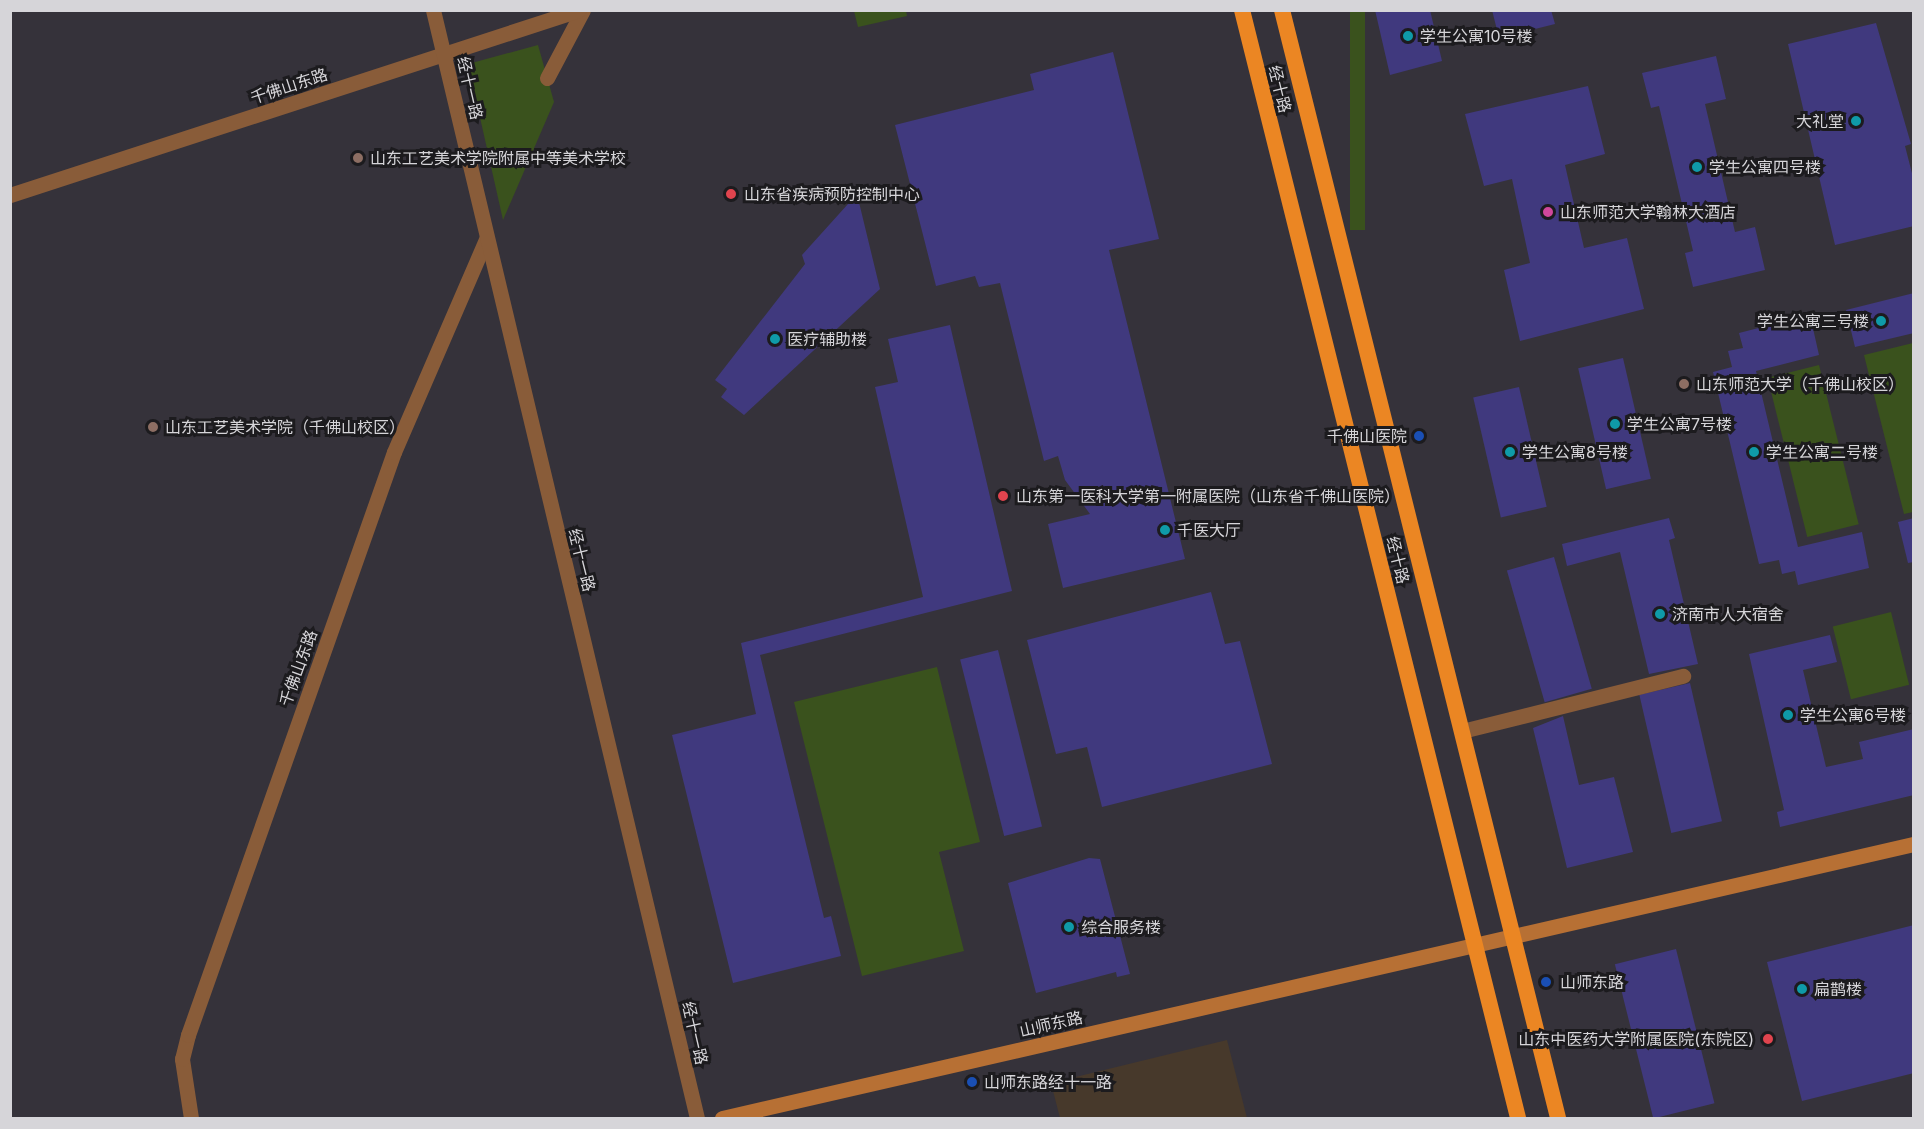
<!DOCTYPE html>
<html>
<head>
<meta charset="utf-8">
<style>
  body { margin:0 }
  #map { position:relative; width:1924px; height:1129px; overflow:hidden; background:#35323a; font-family:Inter,"Noto Sans SC",sans-serif }
  div>[style] { position:absolute }
  .commercial>* { inset:0; background:#47392b }
  .green>* { inset:0; background:#3a521d; transform-origin:0 0 }
  .building>* { inset:0; background:#40397e; transform-origin:0 0 }
  .minor>* { height:15px; margin:-7.5px; padding:0 7.5px; transform-origin:7.5px; border-radius:7.5px; background:#895c39 }
  .tertiary>* { height:15px; margin:-7.5px; padding:0 7.5px; transform-origin:7.5px; border-radius:7.5px; background:#895c39 }
  .secondary>* { height:15px; margin:-7.5px; padding:0 7.5px; transform-origin:7.5px; border-radius:7.5px; background:#b77034 }
  .trunk>* { height:16px; margin:-8px; padding:0 8px; transform-origin:8px; border-radius:8px; background:#eb8623 }
  .dots>* { width:16px; height:16px; translate:-50% -50%; box-sizing:border-box; border:3px solid #1c1b1e; border-radius:50% }
  span { translate:-50% -50%; white-space:nowrap; text-align:center; line-height:1.15; -webkit-text-stroke:6px #1c1b1e; paint-order:stroke }
  .poi-label { font-size:16px; color:#d6d5d9 }
  .left { translate:0 -50%; text-align:left }
  .right { translate:-100% -50%; text-align:right }
  .street-label { font-size:16px; color:#d6d5d9 }
  .frame { position:absolute; inset:0; border:12px solid #d6d5d9; pointer-events:none }
</style>
</head>
<body>
<div id="map">
  <div class="commercial">
    <i style="clip-path:polygon(1227px 1040px,1247px 1118px,1060px 1118px,1051px 1083px)"></i>
  </div>
  <div class="green">
    <i style="clip-path:polygon(854px 11px,906px 11px,907px 16px,858px 27px)"></i>
    <i style="left:1350px;top:11px;width:15px;height:219px"></i>
    <i style="clip-path:polygon(538px 45px,554px 102px,503px 220px,468px 64px)"></i>
    <i style="clip-path:polygon(1913px 343px,1913px 512px,1904px 514px,1864px 355px)"></i>
    <i style="left:1819px;top:365px;width:164px;height:53px;rotate:76deg"></i>
    <i style="left:1891px;top:612px;width:75px;height:60px;rotate:76deg"></i>
    <i style="clip-path:polygon(937px 667px,980px 842px,939px 852px,964px 951px,862px 976px,794px 702px)"></i>
  </div>
  <div class="building">
    <i style="clip-path:polygon(1375px 10px,1430px 10px,1442px 61px,1390px 75px)"></i>
    <i style="clip-path:polygon(1492px 10px,1551px 10px,1555px 24px,1499px 38px)"></i>
    <i style="clip-path:polygon(1876px 23px,1911px 144px,1905px 146px,1914px 181px,1914px 226px,1835px 245px,1788px 44px)"></i>
    <i style="clip-path:polygon(1113px 52px,1159px 239px,1109px 250px,1185px 559px,1063px 588px,1048px 524px,1090px 514px,1065px 480px,1058px 456px,1044px 461px,1000px 283px,979px 287px,975px 276px,936px 286px,895px 125px,1034px 90px,1030px 74px)"></i>
    <i style="clip-path:polygon(1716px 56px,1726px 99px,1705px 104px,1735px 232px,1755px 227px,1765px 270px,1693px 287px,1685px 253px,1693px 251px,1659px 106px,1651px 108px,1642px 73px)"></i>
    <i style="clip-path:polygon(1588px 86px,1605px 154px,1565px 165px,1584px 248px,1627px 238px,1644px 309px,1520px 341px,1504px 270px,1530px 263px,1512px 179px,1484px 186px,1465px 114px)"></i>
    <i style="clip-path:polygon(857px 194px,880px 289px,744px 415px,721px 397px,727px 389px,715px 380px,805px 264px,802px 255px)"></i>
    <i style="clip-path:polygon(1914px 293px,1914px 333px,1855px 347px,1846px 310px)"></i>
    <i style="clip-path:polygon(1810px 315px,1819px 355px,1756px 371px,1798px 547px,1862px 532px,1869px 568px,1798px 585px,1795px 571px,1782px 574px,1779px 560px,1759px 564px,1713px 372px,1732px 367px,1728px 351px,1743px 348px,1739px 333px)"></i>
    <i style="clip-path:polygon(950px 325px,1012px 591px,760px 655px,824px 918px,831px 916px,841px 956px,733px 983px,672px 735px,756px 714px,741px 643px,923px 597px,875px 387px,898px 382px,888px 339px)"></i>
    <i style="left:1623px;top:358px;width:124px;height:46px;rotate:77deg"></i>
    <i style="left:1519px;top:387px;width:123px;height:47px;rotate:77deg"></i>
    <i style="clip-path:polygon(1669px 518px,1675px 538px,1669px 540px,1698px 664px,1649px 674px,1620px 552px,1567px 566px,1562px 544px)"></i>
    <i style="clip-path:polygon(1914px 518px,1914px 562px,1908px 563px,1898px 522px)"></i>
    <i style="left:1554px;top:557px;width:137px;height:49px;rotate:74deg"></i>
    <i style="clip-path:polygon(1211px 592px,1225px 644px,1240px 641px,1272px 764px,1102px 807px,1087px 747px,1056px 754px,1027px 640px)"></i>
    <i style="clip-path:polygon(1830px 635px,1837px 662px,1803px 670px,1826px 767px,1863px 759px,1859px 742px,1914px 729px,1914px 795px,1780px 827px,1777px 812px,1784px 810px,1749px 654px)"></i>
    <i style="left:998px;top:650px;width:182px;height:39px;rotate:76deg"></i>
    <i style="left:1690px;top:683px;width:142px;height:52px;rotate:77deg"></i>
    <i style="clip-path:polygon(1563px 716px,1579px 785px,1614px 777px,1633px 852px,1567px 868px,1533px 728px)"></i>
    <i style="clip-path:polygon(1089px 858px,1100px 859px,1130px 974px,1117px 977px,1116px 972px,1036px 993px,1008px 883px)"></i>
    <i style="clip-path:polygon(1914px 925px,1914px 1073px,1802px 1101px,1767px 962px)"></i>
    <i style="left:1676px;top:949px;width:159px;height:63px;rotate:76deg"></i>
  </div>
  <div class="minor">
    <i style="left:547px;top:78px;width:77px;rotate:-62.1deg"></i>
    <i style="left:10px;top:195px;width:598px;rotate:-18.01deg"></i>
    <i style="left:1462px;top:731px;width:228px;rotate:-14deg"></i>
    <i style="left:191px;top:1118px;width:60px;rotate:-98.7deg"></i>
    <i style="left:182px;top:1059px;width:25px;rotate:-76deg"></i>
    <i style="left:188px;top:1035px;width:618px;rotate:-70.54deg"></i>
    <i style="left:394px;top:452px;width:232px;rotate:-66.6deg"></i>
  </div>
  <div class="tertiary">
    <i style="left:433px;top:10px;width:1139px;rotate:76.6deg"></i>
  </div>
  <div class="secondary">
    <i style="left:722px;top:1118px;width:1223px;rotate:-12.95deg"></i>
  </div>
  <div class="trunk">
    <i style="left:1242px;top:10px;width:1142px;rotate:76.01deg"></i>
    <i style="left:1282px;top:10px;width:1142px;rotate:76.01deg"></i>
  </div>
  <div class="dots">
    <i style="left:1408px;top:36px;background:#0f9aa8"></i>
    <i style="left:1856px;top:121px;background:#0f9aa8"></i>
    <i style="left:358px;top:158px;background:#8d6e63"></i>
    <i style="left:1697px;top:167px;background:#0f9aa8"></i>
    <i style="left:731px;top:194px;background:#e0444e"></i>
    <i style="left:1548px;top:212px;background:#d1479c"></i>
    <i style="left:1881px;top:321px;background:#0f9aa8"></i>
    <i style="left:775px;top:339px;background:#0f9aa8"></i>
    <i style="left:1684px;top:384px;background:#8d6e63"></i>
    <i style="left:1615px;top:424px;background:#0f9aa8"></i>
    <i style="left:153px;top:427px;background:#8d6e63"></i>
    <i style="left:1419px;top:436px;background:#1a4fb4"></i>
    <i style="left:1510px;top:452px;background:#0f9aa8"></i>
    <i style="left:1754px;top:452px;background:#0f9aa8"></i>
    <i style="left:1003px;top:496px;background:#e0444e"></i>
    <i style="left:1165px;top:530px;background:#0f9aa8"></i>
    <i style="left:1660px;top:614px;background:#0f9aa8"></i>
    <i style="left:1788px;top:715px;background:#0f9aa8"></i>
    <i style="left:1069px;top:927px;background:#0f9aa8"></i>
    <i style="left:1546px;top:982px;background:#1a4fb4"></i>
    <i style="left:1802px;top:989px;background:#0f9aa8"></i>
    <i style="left:1768px;top:1039px;background:#e0444e"></i>
    <i style="left:972px;top:1082px;background:#1a4fb4"></i>
  </div>
  <div class="poi-label">
    <span class="left" style="left:1420px;top:36px">学生公寓10号楼</span>
    <span class="right" style="left:1844px;top:121px">大礼堂</span>
    <span class="left" style="left:370px;top:158px">山东工艺美术学院附属中等美术学校</span>
    <span class="left" style="left:1709px;top:167px">学生公寓四号楼</span>
    <span class="left" style="left:744px;top:194px">山东省疾病预防控制中心</span>
    <span class="left" style="left:1560px;top:212px">山东师范大学翰林大酒店</span>
    <span class="right" style="left:1869px;top:321px">学生公寓三号楼</span>
    <span class="left" style="left:787px;top:339px">医疗辅助楼</span>
    <span class="left" style="left:1696px;top:384px">山东师范大学（千佛山校区）</span>
    <span class="left" style="left:1627px;top:424px">学生公寓7号楼</span>
    <span class="left" style="left:165px;top:427px">山东工艺美术学院（千佛山校区）</span>
    <span class="right" style="left:1407px;top:436px">千佛山医院</span>
    <span class="left" style="left:1522px;top:452px">学生公寓8号楼</span>
    <span class="left" style="left:1766px;top:452px">学生公寓二号楼</span>
    <span class="left" style="left:1016px;top:496px">山东第一医科大学第一附属医院（山东省千佛山医院）</span>
    <span class="left" style="left:1177px;top:530px">千医大厅</span>
    <span class="left" style="left:1672px;top:614px">济南市人大宿舍</span>
    <span class="left" style="left:1800px;top:715px">学生公寓6号楼</span>
    <span class="left" style="left:1081px;top:927px">综合服务楼</span>
    <span class="left" style="left:1560px;top:982px">山师东路</span>
    <span class="left" style="left:1814px;top:989px">扁鹊楼</span>
    <span class="right" style="left:1754px;top:1039px">山东中医药大学附属医院(东院区)</span>
    <span class="left" style="left:984px;top:1082px">山师东路经十一路</span>
  </div>
  <div class="street-label">
    <span style="left:289px;top:86px;rotate:-18deg">千佛山东路</span>
    <span style="left:470px;top:88px;rotate:77deg">经十一路</span>
    <span style="left:1280px;top:89px;rotate:76deg">经十路</span>
    <span style="left:582px;top:560px;rotate:76deg">经十一路</span>
    <span style="left:1398px;top:560px;rotate:76deg">经十路</span>
    <span style="left:298px;top:668px;rotate:-70deg">千佛山东路</span>
    <span style="left:1051px;top:1024px;rotate:-13deg">山师东路</span>
    <span style="left:695px;top:1033px;rotate:77deg">经十一路</span>
  </div>
  <div class="frame"></div>
</div>
</body>
</html>
